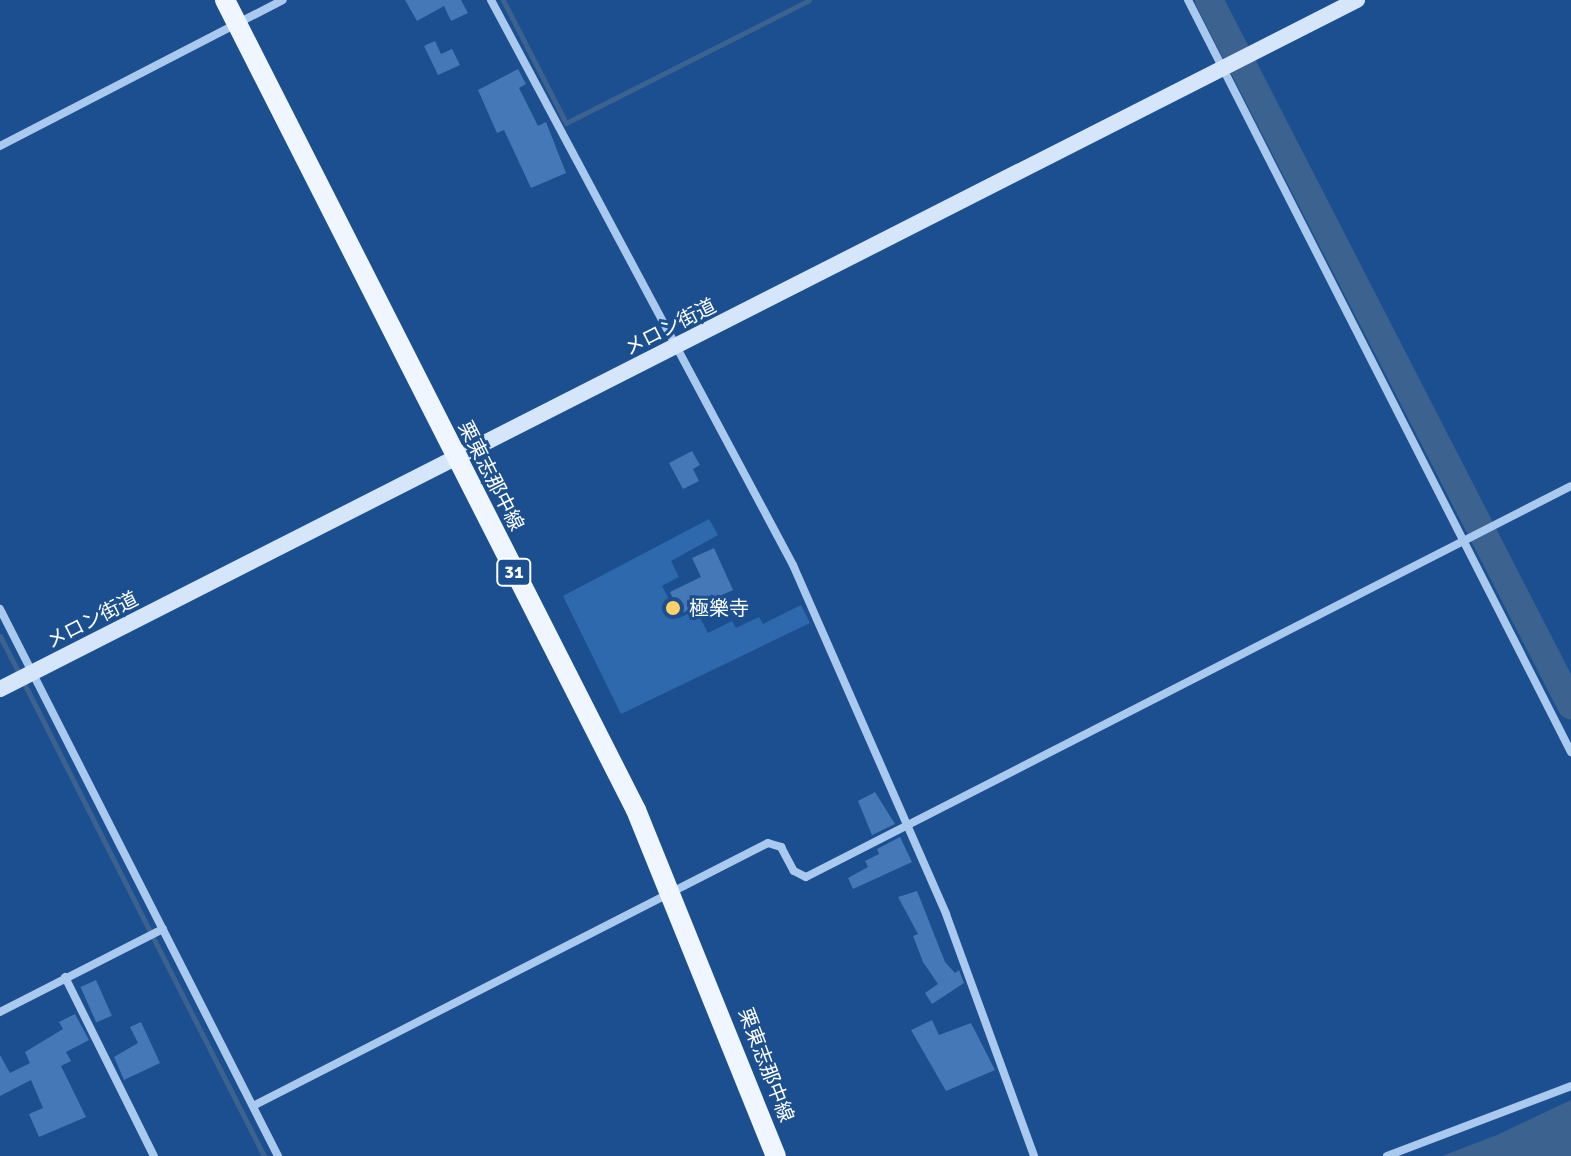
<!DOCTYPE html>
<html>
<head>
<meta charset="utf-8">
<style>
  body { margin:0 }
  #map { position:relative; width:1571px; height:1156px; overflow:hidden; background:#1b4f8f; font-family:Signika,"Noto Sans JP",sans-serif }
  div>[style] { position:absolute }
  .green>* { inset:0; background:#2e69ad }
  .water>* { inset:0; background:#3c6290 }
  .stream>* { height:5px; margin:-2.5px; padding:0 2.5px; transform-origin:2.5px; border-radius:2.5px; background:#3c6290 }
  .river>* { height:28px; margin:-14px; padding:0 14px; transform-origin:14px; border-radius:14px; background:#3c6290 }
  .building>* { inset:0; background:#4478b7; transform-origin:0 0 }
  .street>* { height:8px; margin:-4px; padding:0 4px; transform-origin:4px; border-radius:4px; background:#a9c9ee }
  .secondary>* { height:16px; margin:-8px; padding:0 8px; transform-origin:8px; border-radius:8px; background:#d6e6fa }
  .primary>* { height:20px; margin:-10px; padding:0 10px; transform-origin:10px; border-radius:10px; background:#f0f6ff }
  .dots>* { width:22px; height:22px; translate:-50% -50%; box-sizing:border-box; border:4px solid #1b4f8f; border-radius:50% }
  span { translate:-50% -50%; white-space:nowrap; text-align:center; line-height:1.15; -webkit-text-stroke:6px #1b4f8f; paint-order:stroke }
  .shield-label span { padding:2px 6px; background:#1b4f8f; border:2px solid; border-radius:6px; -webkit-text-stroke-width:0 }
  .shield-label { font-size:18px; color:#fff; font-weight:700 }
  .street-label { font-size:20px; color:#fff }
  .poi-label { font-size:20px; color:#fff }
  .left { translate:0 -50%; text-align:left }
</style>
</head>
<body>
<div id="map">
  <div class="green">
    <i style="clip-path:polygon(709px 519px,718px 535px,671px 561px,679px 577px,662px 586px,679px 618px,696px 610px,708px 633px,732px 621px,736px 628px,759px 617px,763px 624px,801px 605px,810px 623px,621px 714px,563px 596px)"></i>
  </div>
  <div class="water">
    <i style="clip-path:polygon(1571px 1100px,1571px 1156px,1442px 1156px,1497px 1135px)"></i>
  </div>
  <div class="stream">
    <i style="left:503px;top:0;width:138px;rotate:62.9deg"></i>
    <i style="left:566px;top:123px;width:272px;rotate:-26.8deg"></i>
    <i style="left:0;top:636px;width:583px;rotate:63.08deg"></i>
  </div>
  <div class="river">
    <i style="left:1209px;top:0;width:793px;rotate:62.82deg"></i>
  </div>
  <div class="building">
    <i style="clip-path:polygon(405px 0,461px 0,468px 13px,451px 21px,444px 6px,417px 21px)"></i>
    <i style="clip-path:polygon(435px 41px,441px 54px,452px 49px,460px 65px,438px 75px,424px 46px)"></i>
    <i style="clip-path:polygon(518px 69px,526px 84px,519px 88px,538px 126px,546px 122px,566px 173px,531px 188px,504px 130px,497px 133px,478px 90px)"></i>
    <i style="clip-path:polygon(692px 451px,700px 465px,693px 469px,699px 481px,683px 489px,669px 463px)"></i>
    <i style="clip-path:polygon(714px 548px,733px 590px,680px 614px,670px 592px,701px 577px,692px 558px)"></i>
    <i style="clip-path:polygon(875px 792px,895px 824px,872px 835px,858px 801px)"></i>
    <i style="clip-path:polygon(900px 837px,912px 862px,853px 889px,848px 878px,868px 867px,865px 861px,879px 854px,877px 849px)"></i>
    <i style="clip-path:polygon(917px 891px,945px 962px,955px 973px,959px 970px,964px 983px,932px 1004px,925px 993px,938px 984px,923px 962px,913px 936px,918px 934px,898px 897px)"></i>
    <i style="left:96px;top:980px;width:39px;height:17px;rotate:66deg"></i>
    <i style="clip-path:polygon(75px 1014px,89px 1040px,66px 1052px,71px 1061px,61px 1066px,86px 1117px,39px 1137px,29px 1114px,43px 1108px,31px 1080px,0 1096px,0 1055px,10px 1073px,30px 1063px,25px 1052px,63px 1029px,59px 1022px)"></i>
    <i style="clip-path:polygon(932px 1020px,939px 1035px,971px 1023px,995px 1070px,946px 1091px,911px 1030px)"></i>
    <i style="clip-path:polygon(141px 1022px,160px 1063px,124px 1080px,114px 1057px,138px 1043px,130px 1027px)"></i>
  </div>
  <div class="street">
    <i style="left:491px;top:0;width:641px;rotate:61.87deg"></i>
    <i style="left:793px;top:565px;width:381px;rotate:66.3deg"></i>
    <i style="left:946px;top:914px;width:258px;rotate:70deg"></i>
    <i style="left:1188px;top:0;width:844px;rotate:63.01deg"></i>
    <i style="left:0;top:146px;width:318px;rotate:-27.3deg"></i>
    <i style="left:0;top:609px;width:614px;rotate:63.06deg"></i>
    <i style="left:65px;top:977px;width:200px;rotate:63.6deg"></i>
    <i style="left:0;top:1012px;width:183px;rotate:-27deg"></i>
    <i style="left:253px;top:1106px;width:578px;rotate:-27.05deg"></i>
    <i style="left:768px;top:843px;width:14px;rotate:17deg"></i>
    <i style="left:781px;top:847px;width:27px;rotate:62deg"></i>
    <i style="left:794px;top:871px;width:13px;rotate:27deg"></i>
    <i style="left:806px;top:877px;width:859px;rotate:-27.07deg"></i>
    <i style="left:1387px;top:1156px;width:197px;rotate:-20.8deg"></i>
  </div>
  <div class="secondary">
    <i style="left:0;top:689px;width:1522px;rotate:-26.92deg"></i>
  </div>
  <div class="primary">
    <i style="left:225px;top:0;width:908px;rotate:63.1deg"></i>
    <i style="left:636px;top:810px;width:373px;rotate:68deg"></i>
  </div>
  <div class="dots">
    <i style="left:673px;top:608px;background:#ffd166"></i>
  </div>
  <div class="shield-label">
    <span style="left:514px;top:572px">31</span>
  </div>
  <div class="street-label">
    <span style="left:670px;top:327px;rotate:-27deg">メロン街道</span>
    <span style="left:491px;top:476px;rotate:63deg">栗東志那中線</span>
    <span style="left:92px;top:620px;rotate:-27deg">メロン街道</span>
    <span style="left:766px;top:1065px;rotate:69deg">栗東志那中線</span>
  </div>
  <div class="poi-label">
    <span class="left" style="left:689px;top:608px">極樂寺</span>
  </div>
</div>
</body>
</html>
